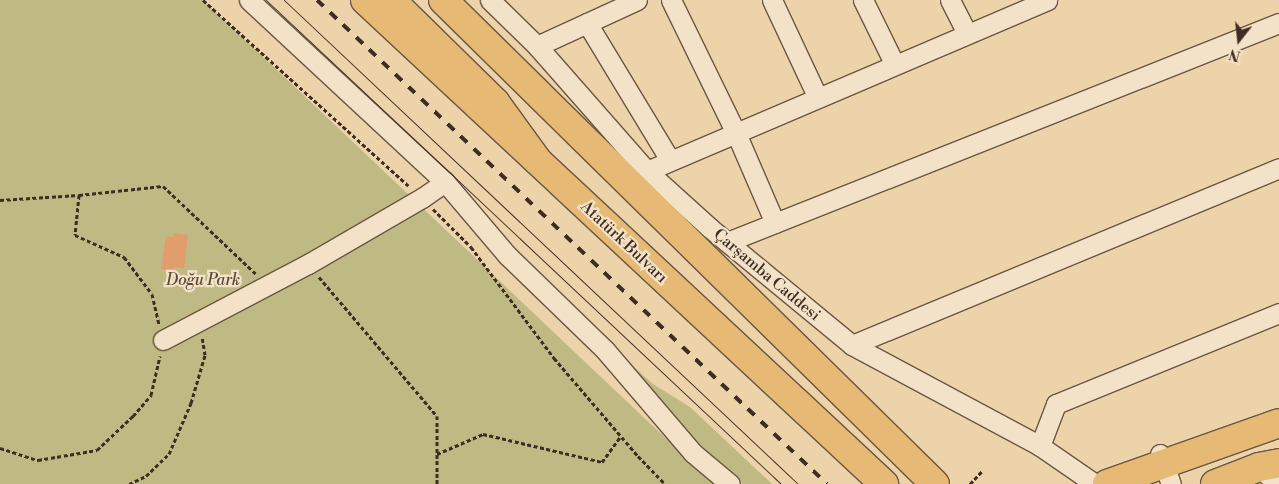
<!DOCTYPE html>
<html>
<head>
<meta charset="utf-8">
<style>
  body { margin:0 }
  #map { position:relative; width:1279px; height:484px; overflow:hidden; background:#edd3aa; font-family:"Libre Bodoni",serif }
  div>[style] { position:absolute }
  .green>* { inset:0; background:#bfba84 }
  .building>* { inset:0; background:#e29d6f }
  .path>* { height:3px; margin-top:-1.5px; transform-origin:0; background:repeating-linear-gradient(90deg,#3f2d21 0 4px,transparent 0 6.5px) }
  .roads { filter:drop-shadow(1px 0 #6a5643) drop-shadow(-1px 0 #6a5643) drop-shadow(0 1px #6a5643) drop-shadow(0 -1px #6a5643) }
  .street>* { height:19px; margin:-9.5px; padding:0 9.5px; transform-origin:9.5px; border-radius:9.5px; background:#f3e2c8 }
  .primary>* { height:28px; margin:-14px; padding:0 14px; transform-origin:14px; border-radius:14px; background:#e6ba75 }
  .highway>* { height:28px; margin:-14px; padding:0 14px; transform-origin:14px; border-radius:14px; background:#e6ba75 }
  .tram>* { height:1px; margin:-0.5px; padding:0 0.5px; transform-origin:0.5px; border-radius:0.5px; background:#3f2d21 }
  .rail>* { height:4px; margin-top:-2px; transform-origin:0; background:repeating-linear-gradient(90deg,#3f2d21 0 9px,transparent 0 18px) }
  span { translate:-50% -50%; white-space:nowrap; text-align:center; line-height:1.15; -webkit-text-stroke:4.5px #f3e2c8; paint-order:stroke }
  .street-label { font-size:16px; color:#3f2d21 }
  .park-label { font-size:16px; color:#594935; font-style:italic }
  .north { position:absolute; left:1214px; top:15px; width:50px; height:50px; -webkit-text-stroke:4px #f3e2c8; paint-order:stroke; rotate:196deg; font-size:14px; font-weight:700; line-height:20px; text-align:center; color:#3f2d21 }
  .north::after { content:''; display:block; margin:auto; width:18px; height:22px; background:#3f2d21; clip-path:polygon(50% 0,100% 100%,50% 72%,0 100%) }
</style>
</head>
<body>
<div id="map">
  <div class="green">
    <i style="clip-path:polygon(0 0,203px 0,714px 484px,0 484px)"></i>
    <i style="clip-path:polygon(624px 358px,653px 384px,690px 407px,772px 484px,743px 484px,718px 465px,698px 447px)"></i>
  </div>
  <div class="building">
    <i style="clip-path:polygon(174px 233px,188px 235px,184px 269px,175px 267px,174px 271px,161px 269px,166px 236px,173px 237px)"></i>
  </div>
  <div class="path">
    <i style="left:203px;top:0;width:279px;rotate:42.1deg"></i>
    <i style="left:79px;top:195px;width:84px;rotate:-6.1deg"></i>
    <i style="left:163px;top:186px;width:128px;rotate:43.4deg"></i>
    <i style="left:0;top:200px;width:79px;rotate:-3.6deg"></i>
    <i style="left:79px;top:195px;width:40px;rotate:95.7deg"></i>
    <i style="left:75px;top:235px;width:54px;rotate:24.2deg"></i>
    <i style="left:124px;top:257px;width:46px;rotate:52.9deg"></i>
    <i style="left:152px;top:294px;width:32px;rotate:77deg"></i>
    <i style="left:433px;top:209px;width:54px;rotate:45deg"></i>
    <i style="left:471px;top:247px;width:139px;rotate:53.2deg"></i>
    <i style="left:554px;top:358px;width:129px;rotate:49.4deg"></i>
    <i style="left:638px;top:456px;width:39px;rotate:46deg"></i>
    <i style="left:319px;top:277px;width:182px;rotate:49.7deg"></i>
    <i style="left:437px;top:416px;width:38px;rotate:90deg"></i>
    <i style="left:437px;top:454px;width:50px;rotate:-23.5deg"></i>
    <i style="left:483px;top:434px;width:122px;rotate:13.2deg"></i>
    <i style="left:602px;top:462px;width:32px;rotate:-54deg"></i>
    <i style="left:0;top:448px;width:40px;rotate:18deg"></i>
    <i style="left:38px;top:460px;width:60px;rotate:-9.6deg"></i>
    <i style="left:97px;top:450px;width:50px;rotate:-43.4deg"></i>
    <i style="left:133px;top:416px;width:28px;rotate:-49deg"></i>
    <i style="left:151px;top:395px;width:40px;rotate:-77deg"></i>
    <i style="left:437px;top:454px;width:30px;rotate:90deg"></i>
    <i style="left:129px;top:484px;width:19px;rotate:-25deg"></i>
    <i style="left:146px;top:476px;width:32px;rotate:-44deg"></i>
    <i style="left:169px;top:454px;width:56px;rotate:-66.7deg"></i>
    <i style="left:191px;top:403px;width:50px;rotate:-73.7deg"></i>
    <i style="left:205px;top:355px;width:18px;rotate:-99deg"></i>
    <i style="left:970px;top:484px;width:19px;rotate:-47deg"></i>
  </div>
  <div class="roads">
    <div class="street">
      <i style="left:249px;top:0;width:267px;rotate:42.9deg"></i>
      <i style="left:445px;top:182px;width:96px;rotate:49.7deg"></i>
      <i style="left:507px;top:255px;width:136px;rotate:44.1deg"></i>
      <i style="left:605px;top:350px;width:135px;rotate:49.5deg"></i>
      <i style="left:693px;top:453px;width:48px;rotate:40deg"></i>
      <i style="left:490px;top:0;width:66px;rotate:44.4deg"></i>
      <i style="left:537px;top:46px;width:167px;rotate:48.7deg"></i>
      <i style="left:647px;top:171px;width:85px;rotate:42.1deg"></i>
      <i style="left:710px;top:228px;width:184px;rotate:39.5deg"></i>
      <i style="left:852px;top:345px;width:213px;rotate:28.2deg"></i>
      <i style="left:1040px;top:446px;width:67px;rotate:34.6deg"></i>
      <i style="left:671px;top:0;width:148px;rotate:64deg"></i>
      <i style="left:736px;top:133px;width:98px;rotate:66.6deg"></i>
      <i style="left:772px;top:0;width:108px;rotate:64.9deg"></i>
      <i style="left:863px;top:0;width:72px;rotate:63.8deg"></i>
      <i style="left:950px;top:0;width:38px;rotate:63deg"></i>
      <i style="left:587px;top:23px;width:160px;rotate:58.8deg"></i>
      <i style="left:537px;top:46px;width:110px;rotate:-24.7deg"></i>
      <i style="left:647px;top:171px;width:435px;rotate:-23.1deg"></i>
      <i style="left:727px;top:242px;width:594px;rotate:-21.64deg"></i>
      <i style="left:163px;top:340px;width:164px;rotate:-27.7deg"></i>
      <i style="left:308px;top:264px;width:132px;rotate:-30.1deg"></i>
      <i style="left:422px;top:198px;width:28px;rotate:-35deg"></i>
      <i style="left:852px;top:345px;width:462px;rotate:-22.5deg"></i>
      <i style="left:1040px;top:446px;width:45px;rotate:-69.1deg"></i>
      <i style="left:1056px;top:404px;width:241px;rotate:-22.2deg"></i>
      <i style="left:1160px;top:454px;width:32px;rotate:70deg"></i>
      <i style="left:1259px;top:467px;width:25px;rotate:43deg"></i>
    </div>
    <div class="primary">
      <i style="left:365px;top:0;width:710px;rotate:43deg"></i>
      <i style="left:443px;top:0;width:690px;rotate:44.53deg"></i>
      <i style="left:1107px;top:484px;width:182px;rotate:-19.5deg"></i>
      <i style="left:1215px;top:484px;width:47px;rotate:-21.1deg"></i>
      <i style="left:1259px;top:467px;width:20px;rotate:-11deg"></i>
    </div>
    <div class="highway">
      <i style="left:391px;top:0;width:146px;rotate:44.4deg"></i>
      <i style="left:495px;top:102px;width:72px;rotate:54.1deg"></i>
    </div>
  </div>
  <div class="tram">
    <i style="left:266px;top:0;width:707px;rotate:43.22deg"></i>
    <i style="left:284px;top:0;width:706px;rotate:43.28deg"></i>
  </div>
  <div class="rail">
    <i style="left:317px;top:0;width:703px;rotate:43.5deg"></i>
  </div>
  <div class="street-label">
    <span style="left:624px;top:242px;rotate:43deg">Atatürk Bulvarı</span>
    <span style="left:767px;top:275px;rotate:40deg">Çarşamba Caddesi</span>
  </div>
  <div class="park-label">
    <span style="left:203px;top:280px">Doğu Park</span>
  </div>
  <div class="north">N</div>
</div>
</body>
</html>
